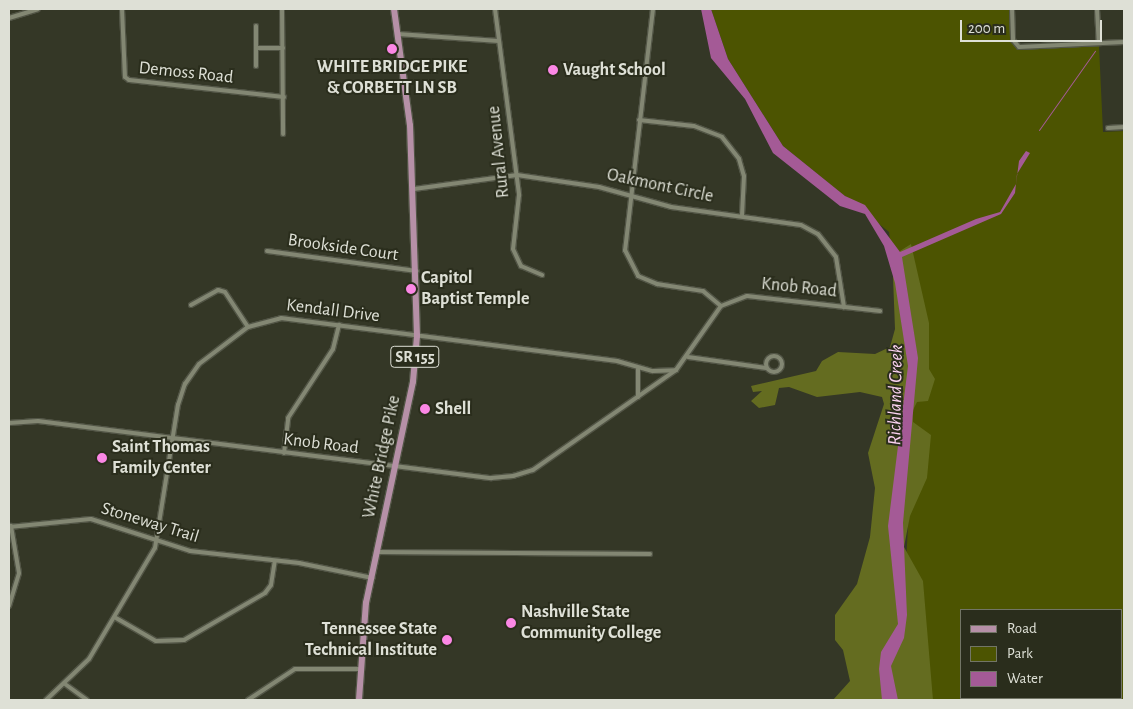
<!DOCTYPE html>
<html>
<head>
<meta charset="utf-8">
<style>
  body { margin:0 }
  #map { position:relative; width:1133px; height:709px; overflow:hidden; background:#343726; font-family:"Alegreya Sans",sans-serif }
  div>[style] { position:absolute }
  .green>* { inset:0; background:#4c5401 }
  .forest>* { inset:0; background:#646c20 }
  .water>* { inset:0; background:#a45a96 }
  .stream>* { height:1px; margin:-0.5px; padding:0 0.5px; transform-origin:0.5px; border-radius:0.5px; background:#a45a96 }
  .roads { filter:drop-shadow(1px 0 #525546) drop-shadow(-1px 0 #525546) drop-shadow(0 1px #525546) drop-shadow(0 -1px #525546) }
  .minor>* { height:4px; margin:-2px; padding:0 2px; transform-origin:2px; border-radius:2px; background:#838773 }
  .minor>.ring { margin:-2px; padding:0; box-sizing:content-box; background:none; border:4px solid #838773; border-radius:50% }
  .primary>* { height:5.5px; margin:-2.75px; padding:0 2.75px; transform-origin:2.75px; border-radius:2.75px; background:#b690a7 }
  .dots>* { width:14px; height:14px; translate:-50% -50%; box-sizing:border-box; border:2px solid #2a2d1c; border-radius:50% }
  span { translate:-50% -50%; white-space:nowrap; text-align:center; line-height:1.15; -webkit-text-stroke:4px #2a2d1c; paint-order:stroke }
  .shield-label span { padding:1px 4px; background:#2a2d1c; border:1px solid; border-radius:4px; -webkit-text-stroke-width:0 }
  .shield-label { font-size:16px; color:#dee0d6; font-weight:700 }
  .poi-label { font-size:18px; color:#dee0d6; font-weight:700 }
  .left { translate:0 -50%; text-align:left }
  .right { translate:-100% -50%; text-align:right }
  .street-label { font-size:18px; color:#dee0d6 }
  .water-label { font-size:19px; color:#fbd2f1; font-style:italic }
  .frame { position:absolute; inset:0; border:10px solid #dee0d6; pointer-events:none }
  .legend { position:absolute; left:960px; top:609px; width:162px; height:90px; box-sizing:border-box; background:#2a2d1c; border:1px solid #727566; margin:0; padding:6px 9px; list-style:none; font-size:15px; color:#dee0d6 }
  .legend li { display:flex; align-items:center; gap:10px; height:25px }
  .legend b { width:25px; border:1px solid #727566 }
  .scale { position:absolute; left:960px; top:20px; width:142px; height:22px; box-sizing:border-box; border:2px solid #dee0d6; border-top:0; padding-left:6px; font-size:15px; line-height:18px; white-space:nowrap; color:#dee0d6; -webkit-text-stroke:4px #2a2d1c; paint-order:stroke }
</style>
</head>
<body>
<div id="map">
  <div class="green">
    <i style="clip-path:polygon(evenodd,711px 9px,1009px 9px,1011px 41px,1017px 49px,1099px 46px,1103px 132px,1124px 131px,1124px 700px,898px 700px,912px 458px,889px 232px,783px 146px,728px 59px,711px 9px,962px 610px,1122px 610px,1122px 698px,962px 698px,962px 610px)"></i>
  </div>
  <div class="forest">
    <i style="clip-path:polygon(911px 244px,929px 323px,929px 369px,935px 379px,928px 401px,917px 402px,912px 412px,913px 422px,931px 435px,927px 478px,910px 516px,904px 547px,923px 581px,933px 700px,833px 700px,850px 681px,843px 650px,835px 640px,835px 615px,857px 584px,870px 537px,875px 488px,868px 453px,884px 404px,882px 397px,860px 392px,817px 397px,789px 387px,779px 388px,775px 405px,759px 408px,751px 401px,762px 391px,753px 392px,751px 386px,816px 371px,822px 361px,838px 352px,875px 354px,890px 347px,895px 329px,893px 277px,900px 251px)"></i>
  </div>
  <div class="water">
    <i style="clip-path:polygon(701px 9px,711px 9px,728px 59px,783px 146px,845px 196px,865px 205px,900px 252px,976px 219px,1000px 212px,1016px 184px,1019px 161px,1026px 151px,1030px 153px,1017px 174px,1015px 193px,1001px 214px,902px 257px,918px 358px,903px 523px,907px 615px,904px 638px,891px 666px,898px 700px,882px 700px,879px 669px,881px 652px,898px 624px,888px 526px,908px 366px,895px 283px,884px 246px,865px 214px,840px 206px,773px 153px,745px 99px,711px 58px)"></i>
  </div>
  <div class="stream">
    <i style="left:1039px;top:130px;width:97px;rotate:-54.7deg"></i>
  </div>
  <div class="roads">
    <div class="minor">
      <i style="left:122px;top:9px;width:68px;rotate:87.5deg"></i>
      <i style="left:125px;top:77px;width:5px;rotate:37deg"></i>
      <i style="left:129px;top:80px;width:156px;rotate:6.3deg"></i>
      <i style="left:282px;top:9px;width:125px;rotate:89.5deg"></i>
      <i style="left:495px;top:9px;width:188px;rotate:82.6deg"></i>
      <i style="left:519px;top:195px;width:54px;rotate:96.3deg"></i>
      <i style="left:513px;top:249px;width:19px;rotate:65deg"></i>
      <i style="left:521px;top:266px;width:23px;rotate:23deg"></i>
      <i style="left:653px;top:9px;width:243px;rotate:96.6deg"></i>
      <i style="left:625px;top:250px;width:29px;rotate:63deg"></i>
      <i style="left:638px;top:276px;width:21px;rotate:23deg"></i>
      <i style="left:657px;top:284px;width:47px;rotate:8.7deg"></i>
      <i style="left:703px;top:291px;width:23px;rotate:40deg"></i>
      <i style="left:1012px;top:9px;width:31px;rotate:88deg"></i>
      <i style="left:1013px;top:40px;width:9px;rotate:49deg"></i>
      <i style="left:1019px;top:47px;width:105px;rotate:-2.7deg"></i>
      <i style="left:1097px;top:9px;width:33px;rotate:87deg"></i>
      <i style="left:9px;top:18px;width:30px;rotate:-17deg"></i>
      <i style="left:256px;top:26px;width:40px;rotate:90deg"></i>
      <i style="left:398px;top:34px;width:101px;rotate:4deg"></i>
      <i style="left:256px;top:48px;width:27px"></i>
      <i style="left:639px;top:120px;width:55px;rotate:6.2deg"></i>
      <i style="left:694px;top:126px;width:30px;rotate:21deg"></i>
      <i style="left:722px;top:137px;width:28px;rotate:52deg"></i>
      <i style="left:739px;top:159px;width:18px;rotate:74deg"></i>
      <i style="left:744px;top:176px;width:40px;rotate:92.9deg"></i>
      <i style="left:1108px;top:128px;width:16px;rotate:-4deg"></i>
      <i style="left:414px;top:189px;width:104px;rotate:-7.7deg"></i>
      <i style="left:517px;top:175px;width:83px;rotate:8.3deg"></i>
      <i style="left:599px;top:187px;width:75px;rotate:15.5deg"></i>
      <i style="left:671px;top:207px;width:131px;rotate:7.9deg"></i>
      <i style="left:801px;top:225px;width:19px;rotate:28deg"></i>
      <i style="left:818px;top:234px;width:29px;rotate:52deg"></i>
      <i style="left:836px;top:257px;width:51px;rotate:80.9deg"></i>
      <i style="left:267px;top:251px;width:151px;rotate:7.6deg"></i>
      <i style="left:191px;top:305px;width:31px;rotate:-29deg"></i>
      <i style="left:218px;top:290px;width:7px;rotate:16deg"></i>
      <i style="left:225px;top:292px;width:42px;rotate:56.7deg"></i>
      <i class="ring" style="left:766px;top:356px;width:12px;height:12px"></i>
      <i style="left:688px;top:357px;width:79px;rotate:8deg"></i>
      <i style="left:638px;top:397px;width:28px;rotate:-90deg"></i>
      <i style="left:9px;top:423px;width:29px;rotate:-4deg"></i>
      <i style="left:38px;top:421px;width:457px;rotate:7.2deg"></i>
      <i style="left:491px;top:478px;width:22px;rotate:-5deg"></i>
      <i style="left:513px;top:476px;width:21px;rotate:-17deg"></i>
      <i style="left:533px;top:470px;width:174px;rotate:-35deg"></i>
      <i style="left:676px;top:370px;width:78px;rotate:-54.9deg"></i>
      <i style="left:721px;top:306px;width:28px;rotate:-21deg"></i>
      <i style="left:747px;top:296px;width:134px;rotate:6.4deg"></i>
      <i style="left:284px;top:453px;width:35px;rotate:-83deg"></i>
      <i style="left:288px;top:418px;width:82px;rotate:-56.9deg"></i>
      <i style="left:333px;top:349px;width:25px;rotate:-76deg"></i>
      <i style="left:9px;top:527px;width:82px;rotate:-5.6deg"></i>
      <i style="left:91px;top:519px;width:104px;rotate:17.9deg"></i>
      <i style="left:190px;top:551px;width:110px;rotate:6.3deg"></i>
      <i style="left:299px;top:563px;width:75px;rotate:11.6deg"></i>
      <i style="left:378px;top:552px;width:272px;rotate:0.4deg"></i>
      <i style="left:9px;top:606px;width:34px;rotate:-73deg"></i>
      <i style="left:19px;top:573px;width:48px;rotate:-99.7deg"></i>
      <i style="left:116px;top:618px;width:46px;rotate:29.9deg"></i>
      <i style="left:156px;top:641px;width:28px;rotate:-2deg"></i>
      <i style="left:184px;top:640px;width:94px;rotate:-30.1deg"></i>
      <i style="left:265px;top:593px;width:10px;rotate:-53deg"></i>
      <i style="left:271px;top:585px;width:24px;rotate:-81deg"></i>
      <i style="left:65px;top:684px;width:27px;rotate:36deg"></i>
      <i style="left:46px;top:700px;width:59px;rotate:-43.6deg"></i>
      <i style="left:89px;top:659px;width:129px;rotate:-59.3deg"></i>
      <i style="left:155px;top:548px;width:145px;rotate:-80.9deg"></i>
      <i style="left:178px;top:405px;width:22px;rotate:-72deg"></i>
      <i style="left:185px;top:384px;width:24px;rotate:-55deg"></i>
      <i style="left:199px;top:364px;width:61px;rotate:-37.1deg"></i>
      <i style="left:248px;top:327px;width:34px;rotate:-15deg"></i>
      <i style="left:281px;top:318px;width:339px;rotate:7.3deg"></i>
      <i style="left:617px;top:361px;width:37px;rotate:16deg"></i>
      <i style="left:653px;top:371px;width:23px;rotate:-2deg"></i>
      <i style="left:248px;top:700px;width:56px;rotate:-33.4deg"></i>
      <i style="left:295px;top:669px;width:63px"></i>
    </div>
    <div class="primary">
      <i style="left:359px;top:700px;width:97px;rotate:-85.9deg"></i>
      <i style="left:366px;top:603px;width:226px;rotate:-78deg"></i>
      <i style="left:413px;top:382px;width:46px;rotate:-85deg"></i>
      <i style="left:417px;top:336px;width:210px;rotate:-91.9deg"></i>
      <i style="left:410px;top:126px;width:118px;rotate:-97.8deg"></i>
    </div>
  </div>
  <div class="dots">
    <i style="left:392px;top:49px;background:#fb87e5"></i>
    <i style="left:553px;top:70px;background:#fb87e5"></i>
    <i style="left:411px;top:289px;background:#fb87e5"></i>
    <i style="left:425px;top:409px;background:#fb87e5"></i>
    <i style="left:102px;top:458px;background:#fb87e5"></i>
    <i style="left:511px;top:623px;background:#fb87e5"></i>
    <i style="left:447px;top:640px;background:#fb87e5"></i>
  </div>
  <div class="shield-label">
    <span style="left:415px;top:357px">SR 155</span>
  </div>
  <div class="poi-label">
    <span style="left:392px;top:78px">WHITE BRIDGE PIKE<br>&amp; CORBETT LN SB</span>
    <span class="left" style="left:563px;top:70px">Vaught School</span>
    <span class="left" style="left:421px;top:289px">Capitol<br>Baptist Temple</span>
    <span class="left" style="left:435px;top:409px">Shell</span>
    <span class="left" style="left:112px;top:458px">Saint Thomas<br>Family Center</span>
    <span class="left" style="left:521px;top:623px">Nashville State<br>Community College</span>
    <span class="right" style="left:437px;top:640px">Tennessee State<br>Technical Institute</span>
  </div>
  <div class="street-label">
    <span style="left:186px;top:73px;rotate:6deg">Demoss Road</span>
    <span style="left:499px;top:152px;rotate:-96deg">Rural Avenue</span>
    <span style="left:660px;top:186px;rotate:12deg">Oakmont Circle</span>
    <span style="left:343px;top:248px;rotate:8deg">Brookside Court</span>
    <span style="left:799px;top:288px;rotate:6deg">Knob Road</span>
    <span style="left:333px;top:311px;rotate:7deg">Kendall Drive</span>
    <span style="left:321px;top:444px;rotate:7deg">Knob Road</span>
    <span style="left:382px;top:457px;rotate:-78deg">White Bridge Pike</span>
    <span style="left:150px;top:523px;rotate:17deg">Stoneway Trail</span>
  </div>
  <div class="water-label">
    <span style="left:896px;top:395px;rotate:-89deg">Richland Creek</span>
  </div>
  <div class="frame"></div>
  <ul class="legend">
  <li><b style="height:6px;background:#b690a7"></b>Road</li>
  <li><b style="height:14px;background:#4c5401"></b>Park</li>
  <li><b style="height:14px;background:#a45a96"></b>Water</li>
  </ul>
  <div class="scale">200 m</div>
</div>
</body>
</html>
